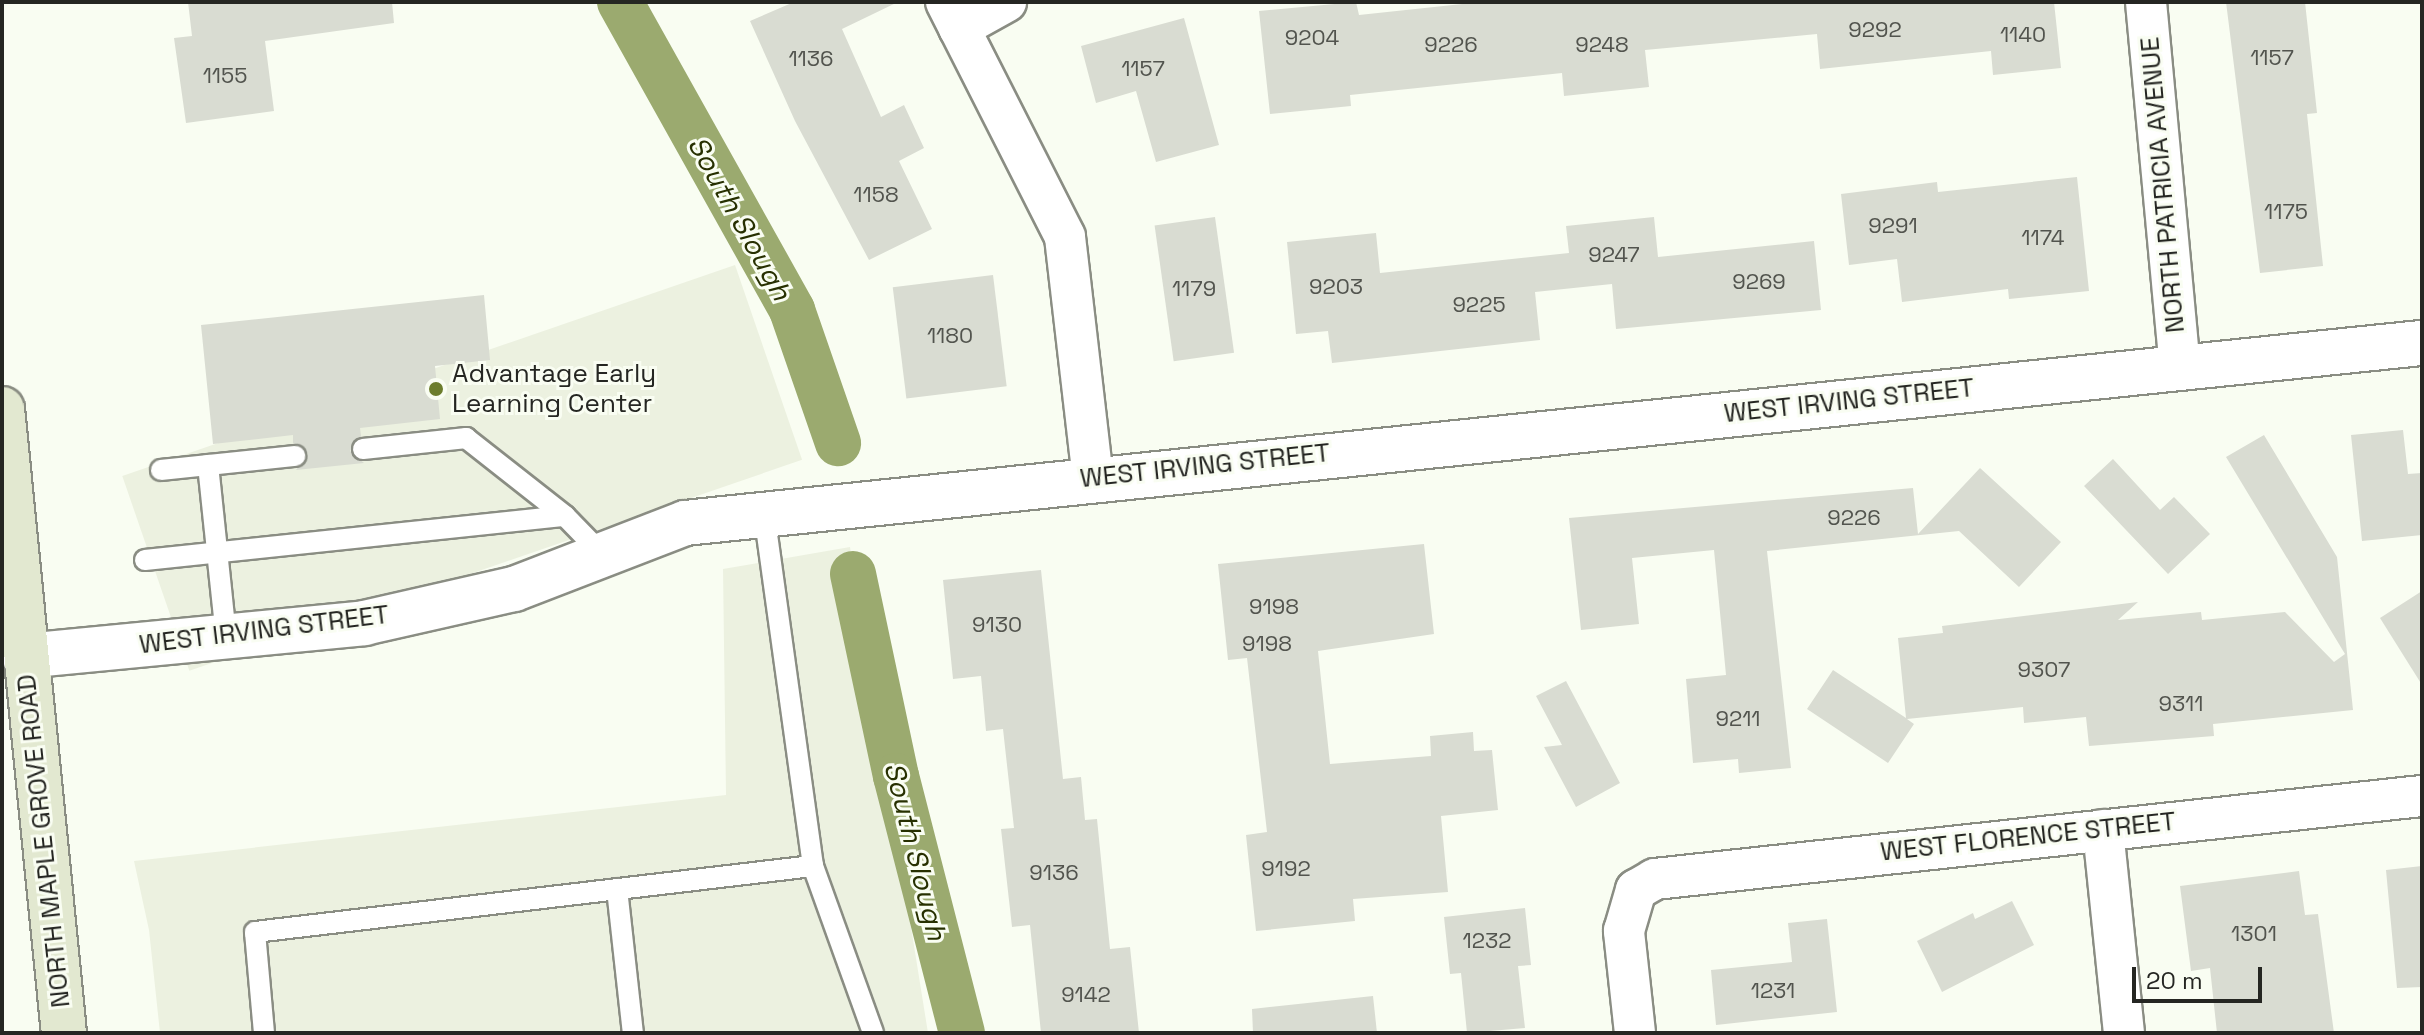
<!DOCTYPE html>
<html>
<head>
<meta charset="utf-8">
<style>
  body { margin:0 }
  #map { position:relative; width:2424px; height:1035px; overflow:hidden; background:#f9fdf2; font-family:"Space Grotesk",sans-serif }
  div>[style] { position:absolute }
  .built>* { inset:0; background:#ecf1e0; transform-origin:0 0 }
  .canal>* { height:46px; margin:-23px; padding:0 23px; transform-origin:23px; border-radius:23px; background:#9baa6f }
  .building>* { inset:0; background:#d9dcd2; transform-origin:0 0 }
  .roads { filter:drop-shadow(2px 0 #8a8d83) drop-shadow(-2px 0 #8a8d83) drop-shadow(0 2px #8a8d83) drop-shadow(0 -2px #8a8d83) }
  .service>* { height:20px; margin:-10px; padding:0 10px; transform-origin:10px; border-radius:10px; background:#fff }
  .minor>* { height:40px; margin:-20px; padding:0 20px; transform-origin:20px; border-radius:20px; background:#fff }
  .tertiary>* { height:44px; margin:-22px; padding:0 22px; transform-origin:22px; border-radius:22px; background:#fff }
  .secondary>* { height:44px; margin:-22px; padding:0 22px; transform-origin:22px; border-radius:22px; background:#e2e8d0 }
  .dots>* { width:22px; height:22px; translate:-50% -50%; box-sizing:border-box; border:4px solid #f9fdf2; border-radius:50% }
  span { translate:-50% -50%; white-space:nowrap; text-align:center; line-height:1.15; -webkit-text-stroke:6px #f9fdf2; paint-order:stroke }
  .number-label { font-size:22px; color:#52544e }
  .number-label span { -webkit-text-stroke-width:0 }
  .street-label { font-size:26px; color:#252622 }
  .poi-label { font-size:26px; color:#252622 }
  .left { translate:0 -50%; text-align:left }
  .water-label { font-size:28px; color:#273001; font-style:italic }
  .frame { position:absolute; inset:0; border:4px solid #252622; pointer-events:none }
  .scale { position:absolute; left:2132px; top:967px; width:130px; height:36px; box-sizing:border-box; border:4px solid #252622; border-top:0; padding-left:10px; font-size:24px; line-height:28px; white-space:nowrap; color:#252622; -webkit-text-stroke:6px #f9fdf2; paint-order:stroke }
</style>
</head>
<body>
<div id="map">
  <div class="built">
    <i style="left:735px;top:265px;width:206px;height:648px;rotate:71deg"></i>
    <i style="clip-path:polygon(850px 547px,928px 1033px,160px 1033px,149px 930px,134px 861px,726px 795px,723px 569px)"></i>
  </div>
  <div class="canal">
    <i style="left:620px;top:2px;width:353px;rotate:60.8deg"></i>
    <i style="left:792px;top:310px;width:141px;rotate:70.9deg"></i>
    <i style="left:853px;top:574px;width:207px;rotate:78deg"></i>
    <i style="left:896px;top:776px;width:265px;rotate:75.6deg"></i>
  </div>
  <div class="building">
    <i style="clip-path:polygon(188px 2px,392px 2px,394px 23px,265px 41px,274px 111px,186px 123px,174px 38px,192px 36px)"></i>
    <i style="clip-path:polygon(794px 2px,898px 2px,842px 29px,881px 117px,904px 105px,924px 148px,899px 161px,932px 229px,869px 260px,795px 121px,750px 21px)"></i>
    <i style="clip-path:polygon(1356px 2px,1359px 15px,1481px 2px,2054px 2px,2061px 68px,1993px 75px,1991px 51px,1820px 69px,1817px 34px,1645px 50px,1649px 87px,1564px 96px,1562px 73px,1350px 95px,1351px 106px,1270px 114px,1259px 11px)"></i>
    <i style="clip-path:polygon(2226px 2px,2305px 2px,2317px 113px,2307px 114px,2323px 266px,2260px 273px)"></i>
    <i style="clip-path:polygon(1184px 18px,1219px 145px,1156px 162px,1136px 91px,1096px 103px,1081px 46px)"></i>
    <i style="clip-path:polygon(2077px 177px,2089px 291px,2009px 299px,2008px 289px,1902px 302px,1897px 259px,1849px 265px,1841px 194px,1937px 182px,1938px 192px)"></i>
    <i style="left:1215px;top:217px;width:137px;height:61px;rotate:82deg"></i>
    <i style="clip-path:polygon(1654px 217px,1658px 257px,1814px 241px,1821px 310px,1616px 329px,1612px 284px,1535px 292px,1540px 340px,1332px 363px,1328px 331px,1296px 334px,1287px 242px,1376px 233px,1380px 273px,1569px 253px,1566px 226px)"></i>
    <i style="left:993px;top:275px;width:112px;height:101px;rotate:83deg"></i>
    <i style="clip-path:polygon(484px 295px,490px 360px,435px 366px,440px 419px,360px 428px,361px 436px,350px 451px,364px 463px,296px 470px,308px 454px,293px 443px,293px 435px,213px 444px,201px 325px)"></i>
    <i style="clip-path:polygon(2403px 430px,2408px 474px,2422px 473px,2422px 535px,2362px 541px,2351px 435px)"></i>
    <i style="clip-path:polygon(2264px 435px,2337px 557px,2353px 710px,2213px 724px,2214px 736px,2089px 746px,2086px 717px,2024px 723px,2023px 707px,1907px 719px,1914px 724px,1888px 763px,1807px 709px,1833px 670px,1906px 718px,1898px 638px,1943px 633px,1942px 626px,2138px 602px,2118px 620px,2201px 612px,2202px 620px,2285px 612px,2334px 662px,2345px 654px,2226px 457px)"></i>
    <i style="clip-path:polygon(2113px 459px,2160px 510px,2174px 497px,2210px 534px,2168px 574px,2084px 486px)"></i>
    <i style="clip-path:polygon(1980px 468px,2061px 542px,2019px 587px,1959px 531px,1767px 551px,1791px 768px,1739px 773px,1738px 759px,1693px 763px,1686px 679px,1726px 675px,1714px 550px,1632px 558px,1639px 624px,1581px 630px,1569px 518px,1913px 488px,1918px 534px)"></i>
    <i style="clip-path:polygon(1424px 544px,1434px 634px,1318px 651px,1330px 764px,1431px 756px,1430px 736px,1473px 732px,1474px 751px,1492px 750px,1498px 810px,1441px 816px,1448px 892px,1353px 899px,1355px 921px,1256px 931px,1246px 835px,1267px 832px,1247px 658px,1228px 660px,1218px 564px)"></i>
    <i style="clip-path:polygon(1041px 570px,1063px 779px,1081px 777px,1085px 820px,1097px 819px,1110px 949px,1130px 947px,1139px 1033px,1041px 1033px,1030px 925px,1012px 927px,1001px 829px,1014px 828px,1003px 729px,986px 731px,981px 676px,953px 679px,943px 580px)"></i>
    <i style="clip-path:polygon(2422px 591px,2422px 685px,2380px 618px)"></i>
    <i style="clip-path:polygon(1566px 681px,1620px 783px,1576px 807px,1544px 747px,1562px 745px,1536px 696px)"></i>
    <i style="clip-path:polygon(2422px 866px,2422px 987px,2397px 988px,2386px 870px)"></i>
    <i style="clip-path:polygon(2299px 871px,2305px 915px,2318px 914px,2334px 1033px,2217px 1033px,2210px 968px,2191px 971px,2180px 886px)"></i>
    <i style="clip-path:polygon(2012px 901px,2034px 945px,1942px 992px,1917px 941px,1973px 913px,1975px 919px)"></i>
    <i style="clip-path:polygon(1525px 908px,1531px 965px,1518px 966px,1525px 1028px,1467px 1033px,1461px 973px,1450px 974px,1444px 917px)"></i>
    <i style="clip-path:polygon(1827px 919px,1837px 1012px,1716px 1025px,1711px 970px,1792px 962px,1788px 923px)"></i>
    <i style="clip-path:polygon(1373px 996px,1377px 1033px,1253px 1033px,1252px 1009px)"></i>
  </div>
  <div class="roads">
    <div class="service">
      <i style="left:363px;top:449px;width:104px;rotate:-6.1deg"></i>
      <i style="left:466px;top:438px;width:126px;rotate:38.2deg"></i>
      <i style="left:208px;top:465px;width:172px;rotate:84deg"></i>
      <i style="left:161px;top:470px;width:135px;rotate:-6deg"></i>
      <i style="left:145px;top:560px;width:422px;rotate:-6deg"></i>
      <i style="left:565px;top:516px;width:52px;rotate:45.8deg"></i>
      <i style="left:813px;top:866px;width:177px;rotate:70.2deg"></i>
      <i style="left:617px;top:889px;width:145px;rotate:83.7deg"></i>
      <i style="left:264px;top:1033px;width:101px;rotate:-95.1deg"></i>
      <i style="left:255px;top:932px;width:562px;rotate:-6.75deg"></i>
      <i style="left:813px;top:866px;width:355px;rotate:-97.9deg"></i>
    </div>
    <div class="minor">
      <i style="left:946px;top:2px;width:263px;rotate:63.1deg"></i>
      <i style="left:1065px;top:237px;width:243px;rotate:83.4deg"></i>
      <i style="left:2146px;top:2px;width:368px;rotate:84.7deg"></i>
      <i style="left:959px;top:28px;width:54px;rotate:-29deg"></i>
      <i style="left:2103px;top:830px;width:204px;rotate:84.1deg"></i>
      <i style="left:1635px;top:1033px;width:103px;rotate:-96.2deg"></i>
      <i style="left:1624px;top:931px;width:43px;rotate:-73.7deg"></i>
      <i style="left:1636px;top:890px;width:22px;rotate:-30deg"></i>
      <i style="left:1655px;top:879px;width:771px;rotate:-6.18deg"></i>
    </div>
    <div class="tertiary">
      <i style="left:24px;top:656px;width:342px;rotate:-5.5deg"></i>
      <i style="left:364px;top:623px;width:154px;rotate:-12.8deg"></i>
      <i style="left:514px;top:589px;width:183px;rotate:-21.1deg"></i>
      <i style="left:685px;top:523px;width:1746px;rotate:-5.92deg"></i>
    </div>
    <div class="secondary">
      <i style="left:2px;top:409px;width:627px;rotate:84.33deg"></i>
    </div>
  </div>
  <div class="dots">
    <i style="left:436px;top:389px;background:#6c7d2c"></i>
  </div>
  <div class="number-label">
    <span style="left:1875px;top:30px">9292</span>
    <span style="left:2023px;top:35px">1140</span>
    <span style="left:1312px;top:38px">9204</span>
    <span style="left:1451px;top:45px">9226</span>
    <span style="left:1602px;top:45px">9248</span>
    <span style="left:2272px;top:58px">1157</span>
    <span style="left:811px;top:59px">1136</span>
    <span style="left:1143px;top:69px">1157</span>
    <span style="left:225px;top:76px">1155</span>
    <span style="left:876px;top:195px">1158</span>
    <span style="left:2286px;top:212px">1175</span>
    <span style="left:1893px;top:226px">9291</span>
    <span style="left:2043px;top:238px">1174</span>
    <span style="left:1614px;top:255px">9247</span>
    <span style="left:1759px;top:282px">9269</span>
    <span style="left:1336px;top:287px">9203</span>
    <span style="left:1194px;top:289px">1179</span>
    <span style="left:1479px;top:305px">9225</span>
    <span style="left:950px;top:336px">1180</span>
    <span style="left:1854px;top:518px">9226</span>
    <span style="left:1274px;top:607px">9198</span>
    <span style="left:997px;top:625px">9130</span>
    <span style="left:1267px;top:644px">9198</span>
    <span style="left:2044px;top:670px">9307</span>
    <span style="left:2181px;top:704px">9311</span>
    <span style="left:1738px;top:719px">9211</span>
    <span style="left:1286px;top:869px">9192</span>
    <span style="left:1054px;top:873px">9136</span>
    <span style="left:2254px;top:934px">1301</span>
    <span style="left:1487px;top:941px">1232</span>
    <span style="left:1773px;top:991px">1231</span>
    <span style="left:1086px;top:995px">9142</span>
  </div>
  <div class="street-label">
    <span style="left:2163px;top:185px;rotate:-95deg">NORTH PATRICIA AVENUE</span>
    <span style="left:1849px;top:401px;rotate:-6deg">WEST IRVING STREET</span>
    <span style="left:1205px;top:466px;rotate:-6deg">WEST IRVING STREET</span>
    <span style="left:264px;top:630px;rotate:-7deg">WEST IRVING STREET</span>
    <span style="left:2028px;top:837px;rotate:-6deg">WEST FLORENCE STREET</span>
    <span style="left:44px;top:841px;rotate:-96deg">NORTH MAPLE GROVE ROAD</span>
  </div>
  <div class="poi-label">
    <span class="left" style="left:452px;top:389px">Advantage Early<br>Learning Center</span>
  </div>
  <div class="water-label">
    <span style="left:740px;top:218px;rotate:61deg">South Slough</span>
    <span style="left:916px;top:851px;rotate:76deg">South Slough</span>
  </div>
  <div class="frame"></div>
  <div class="scale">20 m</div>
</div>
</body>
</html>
